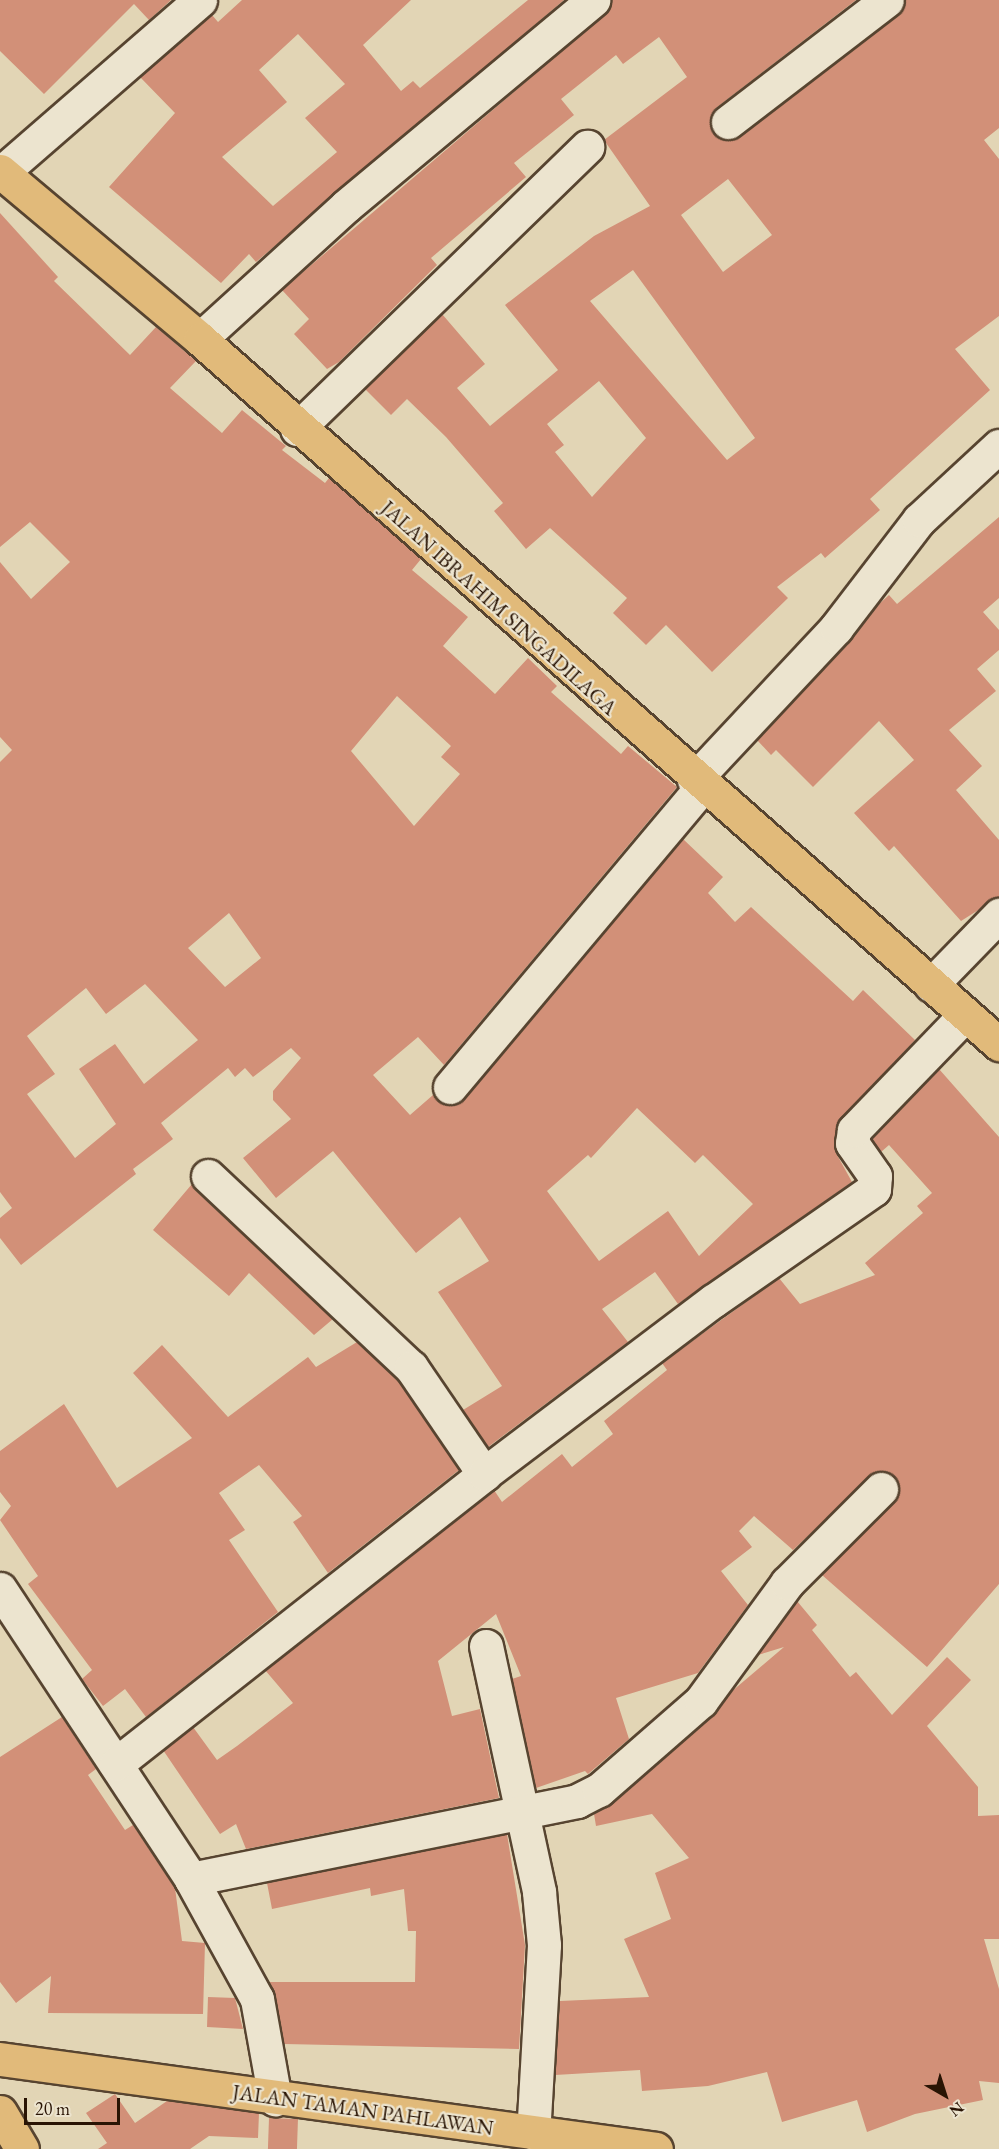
<!DOCTYPE html>
<html>
<head>
<meta charset="utf-8">
<style>
  body { margin:0 }
  #map { position:relative; width:999px; height:2149px; overflow:hidden; background:#e2d5b5; font-family:"EB Garamond",serif }
  div>[style] { position:absolute }
  .building>* { inset:0; background:#d29078; transform-origin:0 0 }
  .roads { filter:drop-shadow(2px 0 #574430) drop-shadow(-2px 0 #574430) drop-shadow(0 2px #574430) drop-shadow(0 -2px #574430) }
  .minor>* { height:33px; margin:-16.5px; padding:0 16.5px; transform-origin:16.5px; border-radius:16.5px; background:#ece4cf }
  .major>* { height:33px; margin:-16.5px; padding:0 16.5px; transform-origin:16.5px; border-radius:16.5px; background:#e1ba7a }
  .highway>* { height:33px; margin:-16.5px; padding:0 16.5px; transform-origin:16.5px; border-radius:16.5px; background:#e1ba7a }
  span { translate:-50% -50%; white-space:nowrap; text-align:center; line-height:1.15; -webkit-text-stroke:4.5px #ece4cf; paint-order:stroke }
  .street-label { font-size:21px; color:#291404 }
  .north { position:absolute; left:915px; top:2065px; width:60px; height:60px; -webkit-text-stroke:4px #ece4cf; paint-order:stroke; rotate:141deg; font-size:16px; font-weight:700; line-height:24px; text-align:center; color:#291404 }
  .north::after { content:''; display:block; margin:auto; width:21px; height:27px; background:#291404; clip-path:polygon(50% 0,100% 100%,50% 72%,0 100%) }
  .scale { position:absolute; left:24px; top:2098px; width:96px; height:27px; box-sizing:border-box; border:3px solid #291404; border-top:0; padding-left:8px; font-size:18px; line-height:21px; white-space:nowrap; color:#291404; -webkit-text-stroke:4px #ece4cf; paint-order:stroke }
</style>
</head>
<body>
<div id="map">
  <div class="building">
    <i style="clip-path:polygon(0 0,171px 0,149px 20px,134px 4px,44px 94px,0 51px)"></i>
    <i style="clip-path:polygon(evenodd,242px 0,411px 0,363px 45px,401px 91px,413px 81px,420px 88px,528px 0,564px 0,256px 262px,249px 254px,221px 283px,109px 187px,175px 113px,140px 77px,212px 15px,218px 22px,242px 0,298px 34px,345px 84px,305px 118px,337px 152px,273px 206px,222px 157px,287px 102px,259px 70px,298px 34px)"></i>
    <i style="clip-path:polygon(evenodd,611px 0,856px 0,716px 108px,710px 125px,714px 134px,730px 141px,898px 15px,905px 0,999px 0,999px 128px,984px 140px,999px 159px,999px 316px,955px 349px,990px 390px,870px 499px,880px 510px,825px 558px,821px 553px,777px 587px,788px 598px,712px 672px,666px 625px,646px 645px,613px 613px,627px 598px,550px 528px,526px 549px,494px 511px,503px 503px,446px 437px,407px 399px,391px 415px,365px 389px,442px 314px,485px 364px,457px 388px,490px 426px,558px 370px,505px 305px,594px 236px,650px 206px,604px 140px,687px 77px,659px 37px,623px 64px,616px 55px,561px 99px,574px 115px,514px 163px,526px 177px,431px 258px,437px 265px,339px 362px,327px 369px,294px 334px,309px 319px,282px 290px,605px 14px,611px 0,728px 179px,772px 235px,723px 272px,681px 215px,728px 179px,611px 0,633px 270px,755px 438px,727px 460px,590px 301px,633px 270px,611px 0,599px 381px,646px 438px,592px 497px,555px 452px,564px 445px,547px 424px,599px 381px)"></i>
    <i style="clip-path:polygon(evenodd,0 213px,58px 277px,54px 281px,130px 355px,156px 327px,196px 361px,170px 388px,222px 433px,242px 410px,286px 446px,282px 450px,325px 483px,329px 478px,421px 559px,412px 570px,468px 617px,443px 646px,495px 694px,528px 658px,557px 686px,551px 692px,621px 754px,628px 746px,677px 787px,444px 1065px,418px 1037px,373px 1075px,410px 1115px,433px 1095px,447px 1105px,464px 1099px,683px 839px,723px 877px,708px 893px,735px 922px,751px 907px,853px 1001px,863px 990px,915px 1040px,836px 1126px,836px 1153px,852px 1182px,678px 1304px,655px 1272px,602px 1309px,628px 1342px,488px 1447px,463px 1410px,502px 1386px,438px 1292px,489px 1261px,460px 1217px,416px 1253px,333px 1151px,276px 1198px,243px 1158px,291px 1119px,273px 1100px,273px 1091px,301px 1058px,291px 1048px,253px 1077px,245px 1068px,235px 1077px,228px 1068px,161px 1123px,173px 1139px,133px 1169px,136px 1174px,21px 1265px,0 1238px,0 1218px,12px 1208px,0 1192px,0 762px,12px 750px,0 737px,0 562px,31px 599px,70px 562px,30px 522px,0 547px,0 213px,397px 696px,451px 746px,441px 757px,460px 774px,414px 826px,351px 751px,397px 696px,0 213px,229px 913px,261px 958px,225px 987px,188px 948px,229px 913px,0 213px,145px 984px,198px 1040px,144px 1084px,115px 1044px,79px 1069px,116px 1124px,75px 1158px,27px 1094px,55px 1074px,27px 1036px,86px 988px,106px 1014px,145px 984px,0 213px,637px 1108px,695px 1163px,703px 1155px,753px 1204px,699px 1256px,668px 1211px,599px 1261px,547px 1191px,588px 1155px,591px 1158px,637px 1108px)"></i>
    <i style="clip-path:polygon(999px 517px,999px 598px,983px 612px,999px 630px,999px 650px,977px 669px,996px 691px,949px 730px,982px 766px,956px 790px,999px 840px,999px 897px,961px 921px,894px 846px,889px 851px,854px 813px,914px 760px,879px 721px,813px 787px,776px 750px,771px 755px,757px 740px,877px 606px,889px 595px,897px 604px)"></i>
    <i style="clip-path:polygon(939px 1069px,999px 1137px,999px 1584px,927px 1667px,822px 1575px,899px 1494px,895px 1476px,877px 1471px,793px 1550px,754px 1516px,739px 1531px,752px 1547px,721px 1571px,748px 1605px,698px 1673px,616px 1698px,629px 1739px,588px 1774px,585px 1771px,536px 1788px,512px 1679px,521px 1676px,496px 1614px,438px 1661px,452px 1716px,480px 1709px,499px 1798px,246px 1849px,236px 1824px,220px 1834px,163px 1750px,193px 1727px,217px 1760px,237px 1746px,293px 1703px,265px 1670px,494px 1490px,502px 1502px,562px 1454px,572px 1467px,613px 1434px,604px 1421px,667px 1370px,662px 1363px,779px 1278px,800px 1304px,875px 1275px,865px 1263px,923px 1213px,917px 1206px,932px 1193px,889px 1145px,881px 1152px,872px 1139px)"></i>
    <i style="clip-path:polygon(192px 1184px,195px 1190px,333px 1319px,314px 1335px,249px 1273px,229px 1296px,153px 1230px)"></i>
    <i style="clip-path:polygon(357px 1342px,397px 1379px,459px 1470px,328px 1573px,293px 1522px,302px 1516px,259px 1465px,219px 1493px,245px 1530px,229px 1540px,278px 1612px,146px 1717px,125px 1689px,103px 1706px,82px 1679px,92px 1670px,28px 1584px,38px 1576px,0 1520px,11px 1506px,0 1492px,0 1451px,64px 1404px,117px 1488px,192px 1438px,133px 1373px,162px 1345px,228px 1417px,308px 1357px,316px 1367px)"></i>
    <i style="clip-path:polygon(797px 1601px,817px 1625px,812px 1630px,850px 1677px,856px 1672px,892px 1715px,947px 1657px,971px 1680px,927px 1726px,978px 1787px,978px 1816px,999px 1815px,999px 1939px,984px 1939px,999px 1989px,999px 2083px,979px 2081px,983px 2100px,915px 2114px,867px 2132px,857px 2100px,782px 2122px,767px 2072px,708px 2086px,642px 2091px,640px 2070px,555px 2075px,560px 2001px,649px 1997px,624px 1939px,671px 1919px,655px 1873px,689px 1858px,652px 1814px,596px 1826px,594px 1814px,713px 1715px,731px 1692px,784px 1647px,758px 1655px)"></i>
    <i style="clip-path:polygon(62px 1717px,96px 1769px,88px 1775px,125px 1830px,133px 1825px,175px 1888px,182px 1941px,205px 1943px,203px 2014px,48px 2013px,51px 1976px,16px 2003px,0 1982px,0 1757px)"></i>
    <i style="clip-path:polygon(507px 1834px,525px 1945px,519px 2049px,284px 2044px,269px 1982px,415px 1982px,416px 1931px,408px 1931px,404px 1889px,371px 1896px,370px 1888px,272px 1909px,267px 1883px)"></i>
    <i style="clip-path:polygon(208px 1997px,235px 1998px,243px 2029px,207px 2027px)"></i>
    <i style="clip-path:polygon(115px 2094px,135px 2123px,167px 2101px,259px 2113px,258px 2138px,209px 2136px,190px 2149px,98px 2149px,107px 2143px,86px 2113px)"></i>
    <i style="left:269px;top:2118px;width:29px;height:31px;rotate:2deg"></i>
  </div>
  <div class="roads">
    <div class="minor">
      <i style="left:728px;top:122px;width:200px;rotate:-37.5deg"></i>
      <i style="left:0;top:174px;width:265px;rotate:-41deg"></i>
      <i style="left:200px;top:339px;width:197px;rotate:-42.3deg"></i>
      <i style="left:346px;top:206px;width:322px;rotate:-39.8deg"></i>
      <i style="left:297px;top:429px;width:405px;rotate:-44.2deg"></i>
      <i style="left:694px;top:780px;width:208px;rotate:-46.9deg"></i>
      <i style="left:836px;top:628px;width:136px;rotate:-52.5deg"></i>
      <i style="left:919px;top:520px;width:109px;rotate:-42.8deg"></i>
      <i style="left:931px;top:985px;width:98px;rotate:-45.8deg"></i>
      <i style="left:450px;top:1087px;width:392px;rotate:-50deg"></i>
      <i style="left:208px;top:1176px;width:279px;rotate:43.3deg"></i>
      <i style="left:411px;top:1367px;width:130px;rotate:55.7deg"></i>
      <i style="left:0;top:1589px;width:347px;rotate:56.6deg"></i>
      <i style="left:191px;top:1879px;width:137px;rotate:61.2deg"></i>
      <i style="left:257px;top:1999px;width:102px;rotate:79.8deg"></i>
      <i style="left:486px;top:1646px;width:252px;rotate:77.8deg"></i>
      <i style="left:539px;top:1892px;width:53px;rotate:84.6deg"></i>
      <i style="left:544px;top:1945px;width:188px;rotate:93.3deg"></i>
      <i style="left:116px;top:1764px;width:469px;rotate:-38.2deg"></i>
      <i style="left:484px;top:1474px;width:287px;rotate:-37.1deg"></i>
      <i style="left:713px;top:1301px;width:196px;rotate:-34.8deg"></i>
      <i style="left:874px;top:1189px;width:13px;rotate:-86deg"></i>
      <i style="left:875px;top:1176px;width:40px;rotate:-124.9deg"></i>
      <i style="left:852px;top:1143px;width:13px;rotate:-81deg"></i>
      <i style="left:854px;top:1130px;width:160px;rotate:-46deg"></i>
      <i style="left:191px;top:1879px;width:394px;rotate:-11.4deg"></i>
      <i style="left:577px;top:1801px;width:25px;rotate:-27deg"></i>
      <i style="left:599px;top:1790px;width:135px;rotate:-41.1deg"></i>
      <i style="left:701px;top:1701px;width:146px;rotate:-53.9deg"></i>
      <i style="left:787px;top:1583px;width:133px;rotate:-45deg"></i>
    </div>
    <div class="major">
      <i style="left:0;top:2059px;width:662px;rotate:7.81deg"></i>
    </div>
    <div class="highway">
      <i style="left:0;top:171px;width:261px;rotate:40deg"></i>
      <i style="left:200px;top:339px;width:1066px;rotate:41.42deg"></i>
      <i style="left:0;top:2112px;width:43px;rotate:59.3deg"></i>
    </div>
  </div>
  <div class="street-label">
    <span style="left:499px;top:608px;rotate:42deg">JALAN IBRAHIM SINGADILAGA</span>
    <span style="left:363px;top:2110px;rotate:8deg">JALAN TAMAN PAHLAWAN</span>
  </div>
  <div class="north">N</div>
  <div class="scale">20 m</div>
</div>
</body>
</html>
